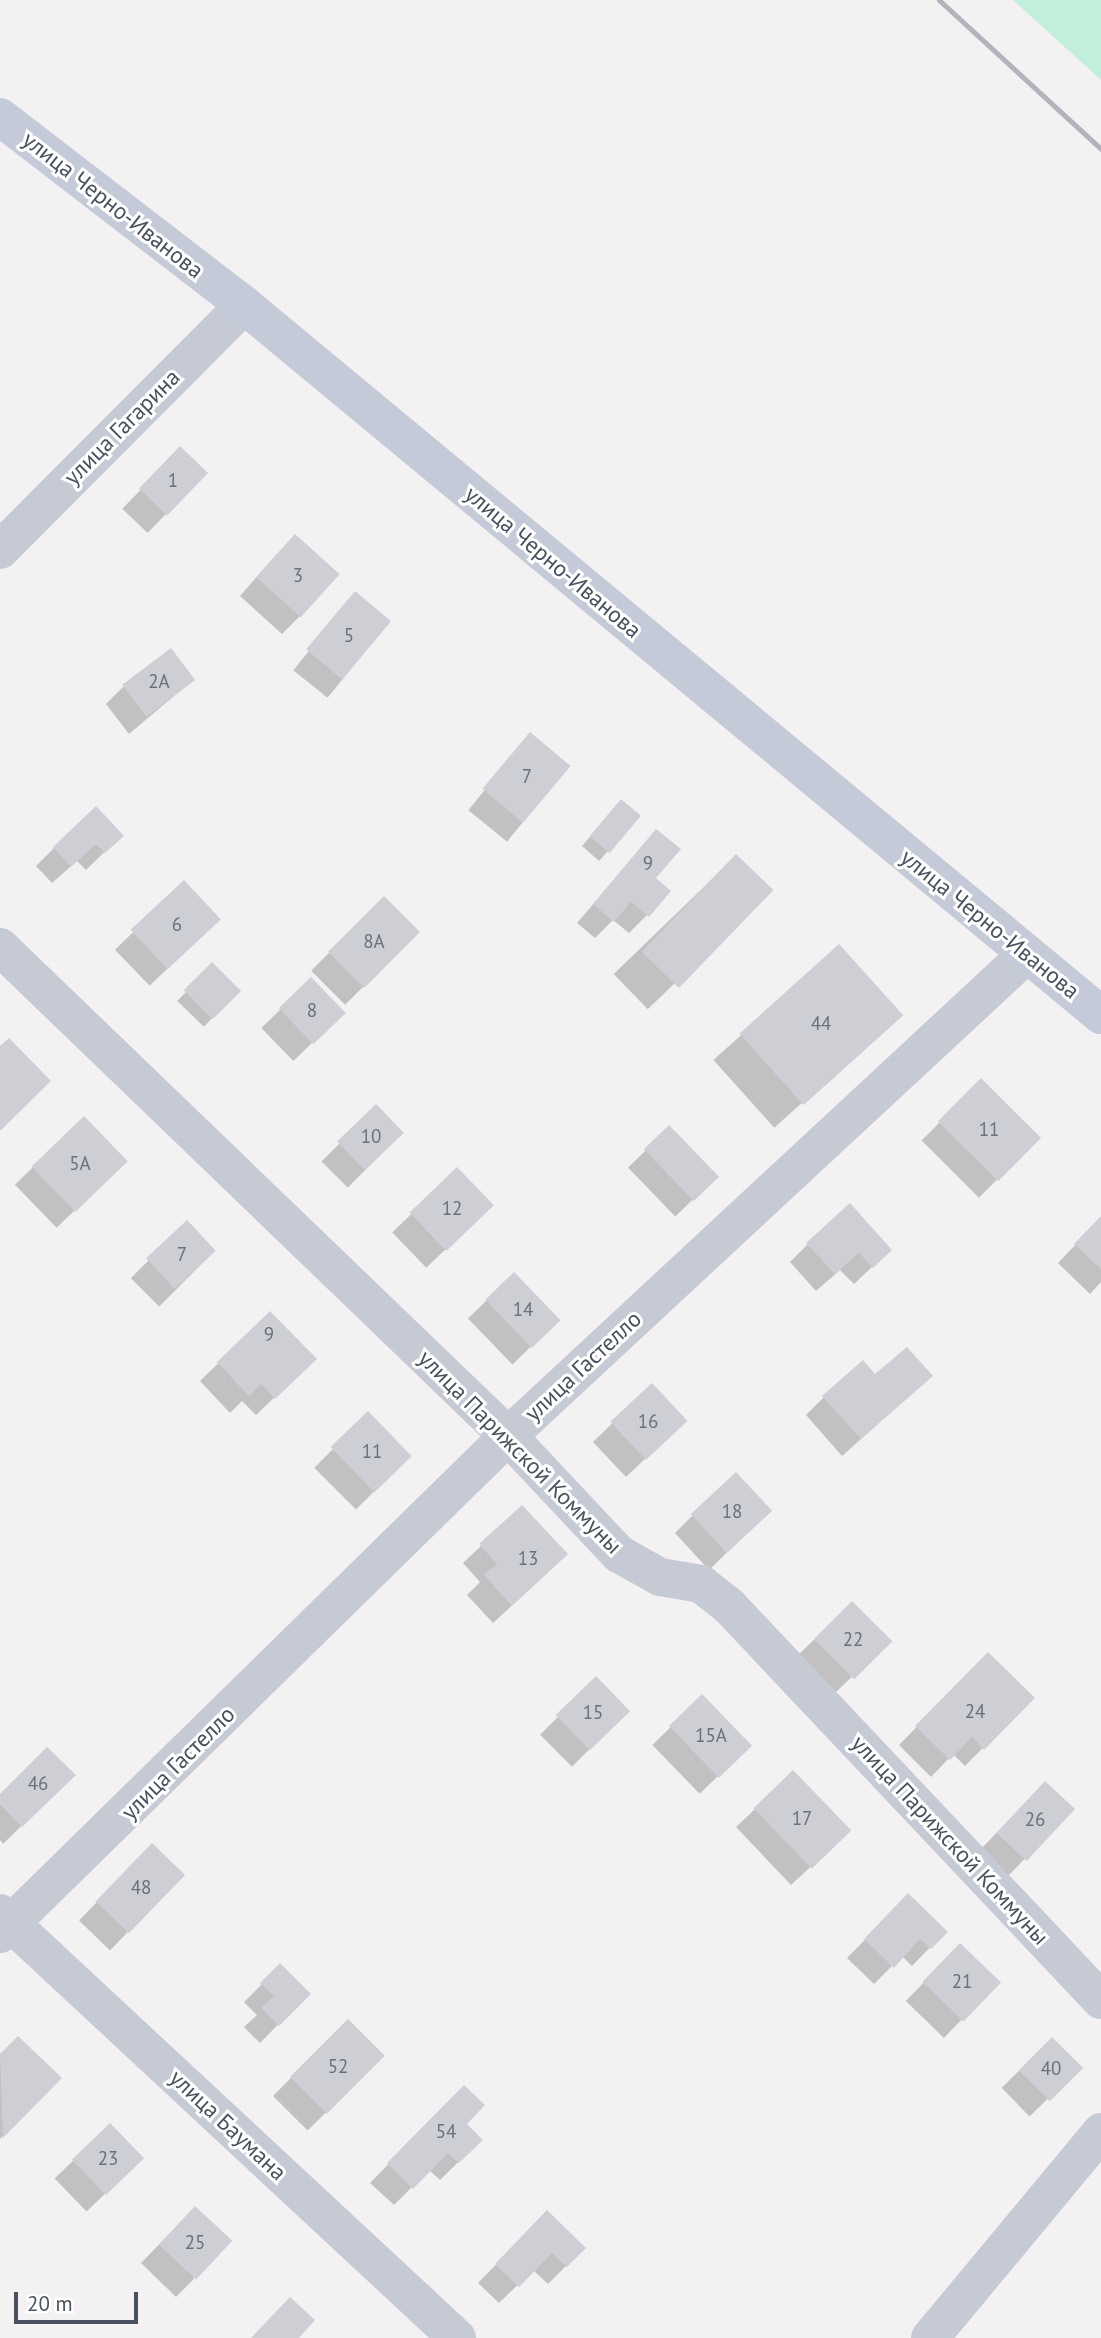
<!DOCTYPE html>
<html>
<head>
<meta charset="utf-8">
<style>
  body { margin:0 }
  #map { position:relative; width:1101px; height:2338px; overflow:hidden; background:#f3f1f1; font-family:"PT Sans",sans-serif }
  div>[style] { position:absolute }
  .green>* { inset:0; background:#c2eedc }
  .shadow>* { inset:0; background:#0003; transform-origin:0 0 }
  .building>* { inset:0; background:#cecfd5; transform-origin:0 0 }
  .street>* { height:38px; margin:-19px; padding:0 19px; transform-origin:19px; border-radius:19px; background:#c5cad5 }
  .secondary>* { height:38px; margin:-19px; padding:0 19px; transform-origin:19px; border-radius:19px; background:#c4cad8 }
  .rail>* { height:5px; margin:-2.5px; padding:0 2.5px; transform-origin:2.5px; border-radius:2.5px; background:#b3b4bb }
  span { translate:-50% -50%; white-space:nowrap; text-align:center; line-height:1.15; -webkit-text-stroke:6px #fff; paint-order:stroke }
  .number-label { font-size:19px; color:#6a707c }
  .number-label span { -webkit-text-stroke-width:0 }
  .street-label { font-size:23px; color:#49505e }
  .scale { position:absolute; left:14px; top:2292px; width:124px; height:32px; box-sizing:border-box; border:4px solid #49505e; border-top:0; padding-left:9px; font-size:21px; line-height:24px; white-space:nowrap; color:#49505e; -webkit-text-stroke:5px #fff; paint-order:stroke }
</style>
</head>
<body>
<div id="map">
  <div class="green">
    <i style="clip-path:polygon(1013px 0,1101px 0,1101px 80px)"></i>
  </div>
  <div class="shadow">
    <i style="left:180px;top:449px;width:35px;height:83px;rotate:44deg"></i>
    <i style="clip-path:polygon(277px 554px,300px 616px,282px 634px,240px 596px)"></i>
    <i style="left:355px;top:594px;width:44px;height:98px;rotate:39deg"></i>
    <i style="clip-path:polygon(193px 680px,129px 734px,106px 704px,124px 686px)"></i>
    <i style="left:530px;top:734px;width:50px;height:98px;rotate:39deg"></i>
    <i style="clip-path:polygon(613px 810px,639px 816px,599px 861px,582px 846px)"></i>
    <i style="clip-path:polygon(656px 831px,647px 915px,629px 933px,613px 920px,595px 938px,577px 923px)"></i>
    <i style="clip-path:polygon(121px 836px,86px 870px,77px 861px,52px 883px,36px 866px,54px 848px)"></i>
    <i style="left:736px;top:856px;width:49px;height:170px;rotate:46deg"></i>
    <i style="left:184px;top:883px;width:50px;height:96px;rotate:46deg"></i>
    <i style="left:384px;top:898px;width:48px;height:103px;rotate:45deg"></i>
    <i style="left:839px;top:947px;width:91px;height:169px;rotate:48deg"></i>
    <i style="left:212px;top:965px;width:37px;height:50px;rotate:44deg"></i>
    <i style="left:311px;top:980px;width:46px;height:69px;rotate:46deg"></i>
    <i style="left:981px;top:1081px;width:81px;height:84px;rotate:45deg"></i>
    <i style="left:376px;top:1107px;width:37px;height:77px;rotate:45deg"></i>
    <i style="left:84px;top:1118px;width:60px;height:96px;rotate:46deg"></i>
    <i style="left:669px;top:1128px;width:68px;height:57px;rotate:46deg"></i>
    <i style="left:457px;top:1170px;width:49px;height:90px;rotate:46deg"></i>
    <i style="clip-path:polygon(1101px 1218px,1101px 1282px,1090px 1294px,1058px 1263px)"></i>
    <i style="left:186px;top:1223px;width:40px;height:78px;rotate:45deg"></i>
    <i style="clip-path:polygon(808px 1244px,890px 1250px,854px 1284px,840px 1270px,816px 1291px,790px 1262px)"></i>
    <i style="left:514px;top:1274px;width:64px;height:64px;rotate:46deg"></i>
    <i style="clip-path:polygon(270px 1313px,296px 1377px,256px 1415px,242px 1401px,230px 1413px,200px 1381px)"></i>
    <i style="clip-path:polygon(931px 1376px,842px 1456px,806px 1415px,824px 1397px,875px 1377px)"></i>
    <i style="clip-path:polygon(652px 1385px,667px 1438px,626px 1477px,593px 1442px)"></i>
    <i style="left:368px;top:1414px;width:59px;height:76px;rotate:45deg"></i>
    <i style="clip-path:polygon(693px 1515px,752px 1528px,709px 1570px,675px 1533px)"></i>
    <i style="clip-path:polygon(481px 1546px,548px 1572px,493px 1623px,467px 1595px,480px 1582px,463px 1563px)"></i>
    <i style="left:852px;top:1603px;width:53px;height:77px;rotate:46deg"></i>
    <i style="clip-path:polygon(988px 1654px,1032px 1698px,965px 1766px,953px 1754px,931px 1777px,899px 1745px)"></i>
    <i style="left:596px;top:1679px;width:45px;height:79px;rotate:45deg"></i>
    <i style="left:702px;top:1697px;width:68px;height:69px;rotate:46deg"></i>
    <i style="clip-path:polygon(793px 1773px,830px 1849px,791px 1885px,736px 1827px)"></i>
    <i style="clip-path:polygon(73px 1775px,3px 1844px,0 1840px,0 1796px)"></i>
    <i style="clip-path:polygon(1027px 1801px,1073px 1809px,1007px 1877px,979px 1851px)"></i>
    <i style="left:152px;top:1845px;width:43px;height:105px;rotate:44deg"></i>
    <i style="clip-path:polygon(908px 1896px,945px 1932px,912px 1966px,902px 1956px,874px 1984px,847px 1958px)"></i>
    <i style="left:960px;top:1945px;width:53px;height:78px;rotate:44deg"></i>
    <i style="clip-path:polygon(280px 1966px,308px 1994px,260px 2043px,244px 2027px,257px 2015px,244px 2002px)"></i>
    <i style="left:348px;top:2021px;width:49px;height:106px;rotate:45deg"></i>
    <i style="clip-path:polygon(18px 2038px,59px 2078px,0 2139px,0 2056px)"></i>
    <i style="left:1052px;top:2039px;width:40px;height:70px;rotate:46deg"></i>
    <i style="clip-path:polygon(464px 2087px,465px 2125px,481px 2140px,440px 2180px,429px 2170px,394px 2205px,370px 2183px)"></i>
    <i style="left:110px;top:2125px;width:46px;height:77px;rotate:46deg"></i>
    <i style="clip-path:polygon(547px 2213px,584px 2248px,548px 2284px,533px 2270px,499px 2303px,478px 2283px)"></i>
    <i style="clip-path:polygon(177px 2226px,194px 2279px,176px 2297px,141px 2263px)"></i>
  </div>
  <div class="building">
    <i style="left:180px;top:446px;width:39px;height:59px;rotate:44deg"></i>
    <i style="left:295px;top:534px;width:60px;height:58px;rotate:42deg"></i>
    <i style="left:355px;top:591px;width:47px;height:76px;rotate:40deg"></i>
    <i style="left:171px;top:648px;width:40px;height:61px;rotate:53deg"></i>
    <i style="left:530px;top:732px;width:53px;height:74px;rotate:40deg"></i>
    <i style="left:621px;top:799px;width:26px;height:49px;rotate:40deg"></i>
    <i style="clip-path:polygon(96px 806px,124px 836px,105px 853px,96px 844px,71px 867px,53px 847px)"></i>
    <i style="clip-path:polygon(656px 829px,681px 849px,656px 878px,671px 891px,649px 917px,631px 902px,614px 922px,593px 904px)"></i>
    <i style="left:736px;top:854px;width:52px;height:136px;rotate:44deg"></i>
    <i style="left:184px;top:880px;width:54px;height:73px;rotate:47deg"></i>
    <i style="left:384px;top:896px;width:51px;height:79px;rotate:45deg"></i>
    <i style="left:839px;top:944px;width:96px;height:134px;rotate:48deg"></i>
    <i style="left:212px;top:962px;width:41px;height:40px;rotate:45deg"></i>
    <i style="left:311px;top:977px;width:50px;height:45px;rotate:46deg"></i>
    <i style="clip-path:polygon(9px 1038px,51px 1081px,0 1131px,0 1046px)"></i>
    <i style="left:981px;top:1078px;width:85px;height:61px;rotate:45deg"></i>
    <i style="left:376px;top:1104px;width:40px;height:54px;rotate:46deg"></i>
    <i style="left:84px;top:1116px;width:63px;height:73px;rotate:46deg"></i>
    <i style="left:669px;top:1125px;width:72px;height:35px;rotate:46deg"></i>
    <i style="left:457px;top:1167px;width:53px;height:66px;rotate:46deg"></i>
    <i style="clip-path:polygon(850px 1203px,892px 1250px,873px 1268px,859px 1253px,835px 1274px,806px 1243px)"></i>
    <i style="clip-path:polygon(1101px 1216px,1101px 1269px,1074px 1244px)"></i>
    <i style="left:187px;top:1220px;width:42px;height:56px;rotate:47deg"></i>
    <i style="left:514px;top:1272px;width:67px;height:40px;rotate:46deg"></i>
    <i style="clip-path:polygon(270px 1311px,317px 1359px,275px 1399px,261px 1384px,249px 1396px,217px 1362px)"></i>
    <i style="clip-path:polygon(907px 1347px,933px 1376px,861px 1439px,822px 1396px,863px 1360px,875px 1374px)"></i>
    <i style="left:652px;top:1383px;width:52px;height:57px;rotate:47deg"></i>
    <i style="left:368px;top:1411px;width:63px;height:52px;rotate:46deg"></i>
    <i style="left:736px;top:1472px;width:53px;height:62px;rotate:47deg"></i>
    <i style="clip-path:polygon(522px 1505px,568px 1554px,512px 1606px,484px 1575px,497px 1564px,479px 1544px)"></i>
    <i style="left:852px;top:1601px;width:57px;height:54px;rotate:45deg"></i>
    <i style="clip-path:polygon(988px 1652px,1035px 1698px,984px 1750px,972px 1737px,950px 1760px,915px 1726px)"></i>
    <i style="left:596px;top:1676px;width:49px;height:56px;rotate:46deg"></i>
    <i style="left:702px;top:1694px;width:72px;height:46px;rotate:46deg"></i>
    <i style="clip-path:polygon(47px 1747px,76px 1775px,22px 1827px,0 1804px,0 1794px)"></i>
    <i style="left:793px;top:1770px;width:84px;height:55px;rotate:46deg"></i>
    <i style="left:1045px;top:1781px;width:41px;height:71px;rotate:43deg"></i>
    <i style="left:152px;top:1843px;width:46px;height:81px;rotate:44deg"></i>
    <i style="clip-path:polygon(908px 1893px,948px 1932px,931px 1949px,920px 1939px,894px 1968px,864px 1939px)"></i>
    <i style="left:960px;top:1943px;width:57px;height:54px;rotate:44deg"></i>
    <i style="clip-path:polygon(280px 1963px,311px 1994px,279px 2026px,261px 2008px,274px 1996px,260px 1983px)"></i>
    <i style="left:348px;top:2019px;width:52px;height:82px;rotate:45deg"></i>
    <i style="clip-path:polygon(18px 2036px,62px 2078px,3px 2138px,0 2054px)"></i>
    <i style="left:1052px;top:2037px;width:44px;height:47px;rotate:45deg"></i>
    <i style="clip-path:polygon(464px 2085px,485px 2105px,467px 2124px,483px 2140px,459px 2163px,448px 2153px,413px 2189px,387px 2163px)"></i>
    <i style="left:110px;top:2123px;width:49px;height:53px;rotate:46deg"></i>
    <i style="left:195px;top:2206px;width:51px;height:53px;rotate:43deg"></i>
    <i style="clip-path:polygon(547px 2210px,586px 2248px,567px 2267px,552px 2253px,519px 2287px,495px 2264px)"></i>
    <i style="clip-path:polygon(290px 2297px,315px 2320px,299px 2338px,251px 2338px)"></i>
  </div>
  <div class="street">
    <i style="left:0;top:550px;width:346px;rotate:-45.1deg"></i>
    <i style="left:0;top:947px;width:705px;rotate:43.91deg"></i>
    <i style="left:508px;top:1436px;width:162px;rotate:46.8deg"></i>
    <i style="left:619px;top:1554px;width:47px;rotate:29.3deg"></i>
    <i style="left:660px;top:1577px;width:42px;rotate:9.7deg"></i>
    <i style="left:701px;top:1584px;width:36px;rotate:38deg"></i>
    <i style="left:729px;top:1606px;width:542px;rotate:46.65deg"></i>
    <i style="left:0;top:1913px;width:624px;rotate:42.92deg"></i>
    <i style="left:0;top:1934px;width:711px;rotate:-44.43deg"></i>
    <i style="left:508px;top:1436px;width:707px;rotate:-42.88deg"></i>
    <i style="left:930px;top:2338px;width:268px;rotate:-50.3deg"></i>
  </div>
  <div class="secondary">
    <i style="left:0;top:117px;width:308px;rotate:37.6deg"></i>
    <i style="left:244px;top:305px;width:1113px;rotate:39.64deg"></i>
  </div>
  <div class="rail">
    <i style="left:939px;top:0;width:220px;rotate:42.6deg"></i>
  </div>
  <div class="number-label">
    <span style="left:173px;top:481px">1</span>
    <span style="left:298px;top:576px">3</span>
    <span style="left:349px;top:636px">5</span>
    <span style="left:159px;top:682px">2А</span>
    <span style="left:527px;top:777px">7</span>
    <span style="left:648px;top:864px">9</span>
    <span style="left:177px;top:925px">6</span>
    <span style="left:374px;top:942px">8А</span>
    <span style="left:312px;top:1011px">8</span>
    <span style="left:821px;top:1024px">44</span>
    <span style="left:989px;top:1130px">11</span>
    <span style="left:371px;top:1137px">10</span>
    <span style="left:80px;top:1164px">5А</span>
    <span style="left:452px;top:1209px">12</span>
    <span style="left:182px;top:1255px">7</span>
    <span style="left:523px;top:1310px">14</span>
    <span style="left:269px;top:1335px">9</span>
    <span style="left:648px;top:1422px">16</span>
    <span style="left:372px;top:1452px">11</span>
    <span style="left:732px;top:1512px">18</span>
    <span style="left:528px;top:1559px">13</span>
    <span style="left:853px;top:1640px">22</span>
    <span style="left:975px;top:1712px">24</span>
    <span style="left:593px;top:1713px">15</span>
    <span style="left:711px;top:1736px">15А</span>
    <span style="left:38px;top:1784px">46</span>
    <span style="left:802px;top:1819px">17</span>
    <span style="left:1035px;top:1820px">26</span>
    <span style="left:141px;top:1888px">48</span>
    <span style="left:962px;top:1982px">21</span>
    <span style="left:338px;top:2067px">52</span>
    <span style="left:1051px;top:2069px">40</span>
    <span style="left:446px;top:2132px">54</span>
    <span style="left:108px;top:2159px">23</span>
    <span style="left:195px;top:2243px">25</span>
  </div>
  <div class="street-label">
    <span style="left:113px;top:205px;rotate:38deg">улица Черно-Иванова</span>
    <span style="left:122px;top:427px;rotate:-45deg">улица Гагарина</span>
    <span style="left:553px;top:562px;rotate:40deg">улица Черно-Иванова</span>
    <span style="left:990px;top:924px;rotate:39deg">улица Черно-Иванова</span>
    <span style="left:583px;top:1366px;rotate:-43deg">улица Гастелло</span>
    <span style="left:520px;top:1452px;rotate:45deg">улица Парижской Коммуны</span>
    <span style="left:178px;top:1763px;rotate:-45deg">улица Гастелло</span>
    <span style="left:950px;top:1840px;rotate:47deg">улица Парижской Коммуны</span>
    <span style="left:228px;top:2125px;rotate:43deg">улица Баумана</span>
  </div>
  <div class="scale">20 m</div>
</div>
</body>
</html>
